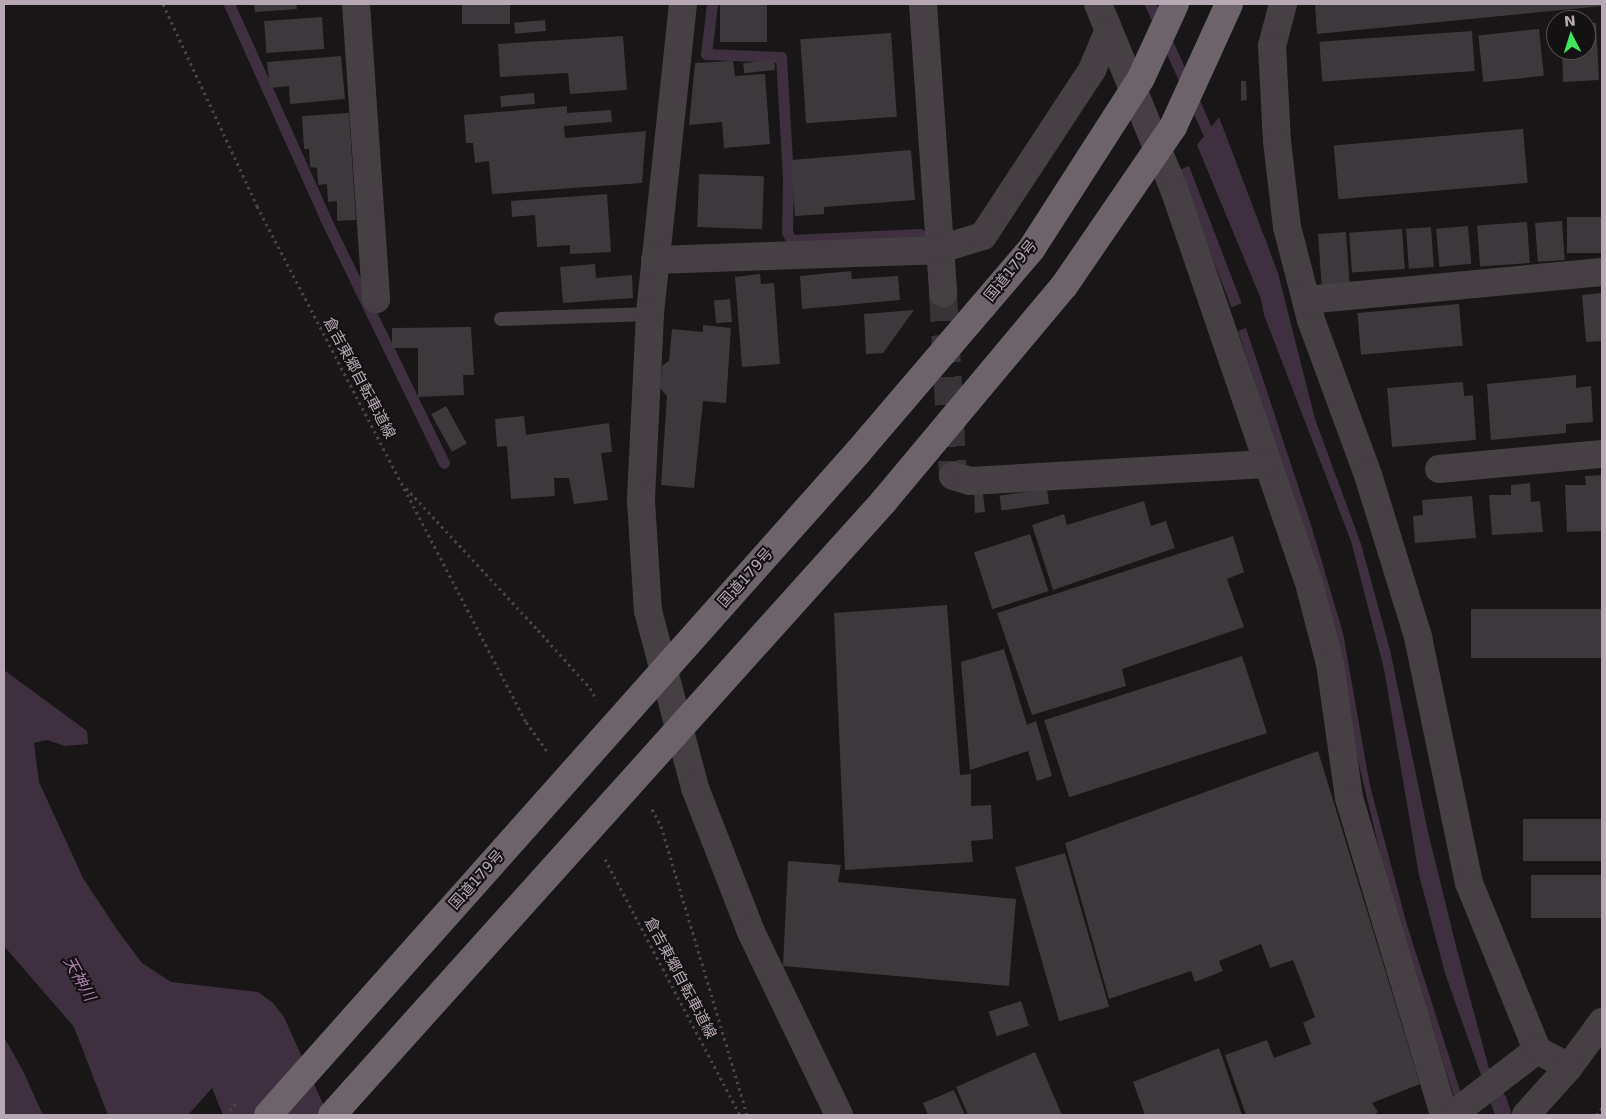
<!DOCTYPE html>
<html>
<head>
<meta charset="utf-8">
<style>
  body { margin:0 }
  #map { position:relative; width:1606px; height:1119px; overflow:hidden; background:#181617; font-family:"DejaVu Sans","Noto Sans JP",sans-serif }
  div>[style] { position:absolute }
  .water>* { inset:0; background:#3f3040; transform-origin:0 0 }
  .stream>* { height:11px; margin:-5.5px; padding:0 5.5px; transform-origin:5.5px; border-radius:5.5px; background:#3f3040 }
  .building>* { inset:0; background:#3d383b; transform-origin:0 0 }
  .street-tunnel>* { height:28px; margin-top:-14px; transform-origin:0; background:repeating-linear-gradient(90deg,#383336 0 28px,transparent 0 42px) }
  .path>* { height:3px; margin-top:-1.5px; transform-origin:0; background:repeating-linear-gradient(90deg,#4a4349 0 2.5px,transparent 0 6.5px) }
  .lane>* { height:14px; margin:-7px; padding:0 7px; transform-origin:7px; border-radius:7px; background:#464045 }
  .street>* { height:28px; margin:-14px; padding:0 14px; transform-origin:14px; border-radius:14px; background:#464045 }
  .highway-bridge>* { height:28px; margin:-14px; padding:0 14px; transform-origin:14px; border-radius:14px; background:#6d636b }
  span { translate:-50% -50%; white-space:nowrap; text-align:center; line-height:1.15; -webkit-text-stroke:4px #131112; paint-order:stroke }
  .street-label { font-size:15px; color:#b7a9b4 }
  .water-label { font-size:16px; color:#ae82b0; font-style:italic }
  .frame { position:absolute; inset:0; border:5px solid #b7a9b4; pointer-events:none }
  .north { position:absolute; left:1546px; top:10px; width:50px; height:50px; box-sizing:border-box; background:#131112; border:1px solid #554e53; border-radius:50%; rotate:355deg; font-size:14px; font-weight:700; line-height:20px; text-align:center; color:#b7a9b4 }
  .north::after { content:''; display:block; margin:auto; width:18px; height:22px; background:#40e65c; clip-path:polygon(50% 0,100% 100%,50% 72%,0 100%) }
</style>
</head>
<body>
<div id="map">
  <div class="water">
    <i style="clip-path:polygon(1219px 117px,1278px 273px,1315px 419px,1361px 544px,1390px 650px,1428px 832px,1456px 946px,1491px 1076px,1506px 1097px,1512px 1115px,1495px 1115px,1445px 973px,1419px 875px,1384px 669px,1351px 541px,1264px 315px,1261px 299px,1197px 145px)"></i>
    <i style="left:1189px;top:166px;width:147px;height:11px;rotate:69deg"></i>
    <i style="clip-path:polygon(1246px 328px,1311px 525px,1343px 633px,1370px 786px,1407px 925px,1462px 1097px,1460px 1115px,1391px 899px,1303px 529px,1238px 331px)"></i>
    <i style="clip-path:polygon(4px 670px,87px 731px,88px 744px,65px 746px,47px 740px,34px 743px,39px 782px,83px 878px,118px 931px,142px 963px,171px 982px,258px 992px,273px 1003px,284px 1017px,328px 1115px,223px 1115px,212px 1088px,188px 1115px,108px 1115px,74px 1027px,4px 946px)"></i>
    <i style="clip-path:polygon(4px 1037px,22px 1069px,43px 1115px,4px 1115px)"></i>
  </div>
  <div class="stream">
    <i style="left:229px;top:4px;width:235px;rotate:65.8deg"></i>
    <i style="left:325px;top:218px;width:272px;rotate:64.1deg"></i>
    <i style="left:712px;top:4px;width:50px;rotate:96.8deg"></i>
    <i style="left:706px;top:54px;width:75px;rotate:2.3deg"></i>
    <i style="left:781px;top:57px;width:120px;rotate:86.7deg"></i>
    <i style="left:788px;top:177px;width:55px;rotate:91deg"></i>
    <i style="left:787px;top:232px;width:9px;rotate:63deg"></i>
    <i style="left:791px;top:240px;width:129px;rotate:-2.7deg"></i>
    <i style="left:1150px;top:4px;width:156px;rotate:65.7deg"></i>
  </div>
  <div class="building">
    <i style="clip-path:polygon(254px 4px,296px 4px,297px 9px,255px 12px)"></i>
    <i style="left:462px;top:4px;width:48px;height:20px"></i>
    <i style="left:720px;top:4px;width:47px;height:38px"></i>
    <i style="clip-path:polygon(1315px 4px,1602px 4px,1602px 6px,1317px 34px)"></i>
    <i style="left:322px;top:17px;width:32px;height:58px;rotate:86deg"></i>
    <i style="left:545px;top:20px;width:11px;height:31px;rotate:85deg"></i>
    <i style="clip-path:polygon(1586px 23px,1596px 23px,1599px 80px,1563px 82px,1562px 50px,1586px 50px)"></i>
    <i style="left:1539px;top:29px;width:47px;height:61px;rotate:84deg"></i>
    <i style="left:1472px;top:31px;width:40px;height:153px;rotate:86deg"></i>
    <i style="left:891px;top:33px;width:84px;height:91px;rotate:86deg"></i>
    <i style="clip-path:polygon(623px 36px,627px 90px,570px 94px,568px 73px,500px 77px,498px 44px)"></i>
    <i style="clip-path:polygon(341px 56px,345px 99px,290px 104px,289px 86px,270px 88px,267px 62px)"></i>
    <i style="left:774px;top:60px;width:10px;height:31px;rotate:84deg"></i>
    <i style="clip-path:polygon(733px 61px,735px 76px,765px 74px,770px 144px,724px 148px,722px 122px,689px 125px,695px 63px)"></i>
    <i style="clip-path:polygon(1241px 81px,1246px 81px,1247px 100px,1241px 101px)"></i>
    <i style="left:534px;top:93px;width:11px;height:34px;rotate:85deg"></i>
    <i style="clip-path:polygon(567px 106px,567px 113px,611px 110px,612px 122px,564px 126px,565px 138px,646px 131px,642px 183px,492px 194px,489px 161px,475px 163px,473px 143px,466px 143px,464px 115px)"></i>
    <i style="clip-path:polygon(349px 113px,356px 220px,337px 221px,337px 201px,328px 202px,327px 184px,318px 185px,317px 168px,310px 167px,309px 149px,304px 149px,302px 116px)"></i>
    <i style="left:1523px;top:129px;width:54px;height:190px;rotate:85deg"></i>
    <i style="clip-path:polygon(911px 150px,915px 200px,824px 207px,824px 214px,795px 216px,791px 160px)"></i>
    <i style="left:699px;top:174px;width:65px;height:53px;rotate:2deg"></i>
    <i style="clip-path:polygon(607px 194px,611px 252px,570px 254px,570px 245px,537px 247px,535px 215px,512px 217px,511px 201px)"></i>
    <i style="left:1602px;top:217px;width:36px;height:35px;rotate:90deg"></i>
    <i style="left:1562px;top:221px;width:39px;height:27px;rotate:86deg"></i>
    <i style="left:1527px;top:222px;width:41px;height:50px;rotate:86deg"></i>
    <i style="left:1468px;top:226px;width:38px;height:32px;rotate:85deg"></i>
    <i style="left:1431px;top:227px;width:40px;height:25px;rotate:86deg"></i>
    <i style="left:1402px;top:229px;width:40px;height:53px;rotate:86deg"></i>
    <i style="left:1346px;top:232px;width:52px;height:28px;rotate:86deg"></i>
    <i style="clip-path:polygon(595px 264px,596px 278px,632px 275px,633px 298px,563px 303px,560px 267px)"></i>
    <i style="clip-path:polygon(851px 271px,852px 279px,898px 276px,900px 300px,802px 309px,800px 276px)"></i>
    <i style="clip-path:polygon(760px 274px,761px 284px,774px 283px,780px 364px,742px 367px,735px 277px)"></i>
    <i style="clip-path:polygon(1602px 293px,1602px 341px,1586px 342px,1582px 295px)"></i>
    <i style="left:730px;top:299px;width:23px;height:16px;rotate:85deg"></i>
    <i style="left:1459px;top:304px;width:42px;height:102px;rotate:85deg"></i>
    <i style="clip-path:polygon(914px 310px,883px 353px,866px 354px,864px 314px)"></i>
    <i style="clip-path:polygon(703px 325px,731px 328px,726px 403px,703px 401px,694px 488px,661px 485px,667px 396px,660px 388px,662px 366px,669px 361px,672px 329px,703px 332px)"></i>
    <i style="clip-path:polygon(471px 327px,474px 375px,463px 375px,464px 395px,418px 397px,418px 348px,392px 348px,392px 328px)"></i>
    <i style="clip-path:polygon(1576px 375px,1576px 388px,1591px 386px,1593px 422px,1566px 424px,1566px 433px,1491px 440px,1487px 384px)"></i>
    <i style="clip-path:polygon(1463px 382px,1464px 396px,1473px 395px,1476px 440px,1392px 447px,1387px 388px)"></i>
    <i style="left:446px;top:406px;width:43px;height:17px;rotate:61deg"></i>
    <i style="clip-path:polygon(524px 416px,526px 435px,609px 423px,612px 452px,601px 453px,608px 500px,574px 504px,569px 478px,554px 478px,555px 496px,511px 499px,507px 446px,497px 447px,495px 419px)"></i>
    <i style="clip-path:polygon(1602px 475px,1602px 531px,1567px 532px,1565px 485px,1586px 485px,1585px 476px)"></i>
    <i style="clip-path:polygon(1530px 483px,1531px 502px,1540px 501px,1543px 532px,1492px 535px,1489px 495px,1511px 495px,1511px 485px)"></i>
    <i style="left:1047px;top:489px;width:15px;height:48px;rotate:82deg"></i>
    <i style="clip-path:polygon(974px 493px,983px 493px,985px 512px,975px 513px)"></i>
    <i style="clip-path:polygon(1472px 496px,1476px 538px,1415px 543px,1413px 516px,1423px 515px,1422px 500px)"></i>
    <i style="clip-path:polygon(1144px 501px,1151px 526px,1166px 521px,1175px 548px,1053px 590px,1032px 525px,1064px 514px,1067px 525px)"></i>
    <i style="left:1030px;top:534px;width:60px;height:59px;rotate:72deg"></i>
    <i style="clip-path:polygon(1233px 536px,1244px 572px,1227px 579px,1244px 627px,1122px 669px,1126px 686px,1032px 715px,997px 613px)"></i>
    <i style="clip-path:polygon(947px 605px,960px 775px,971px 774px,971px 806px,991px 805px,993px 839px,971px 841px,973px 862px,845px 870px,834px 613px)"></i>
    <i style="left:1602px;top:609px;width:49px;height:131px;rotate:90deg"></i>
    <i style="clip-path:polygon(1004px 649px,1027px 725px,1036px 721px,1052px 776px,1037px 781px,1028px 751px,970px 770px,961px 662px)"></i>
    <i style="left:1242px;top:656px;width:81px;height:208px;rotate:72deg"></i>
    <i style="clip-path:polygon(1318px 751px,1420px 1084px,1372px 1103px,1378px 1112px,1373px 1115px,1246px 1115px,1225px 1055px,1267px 1040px,1274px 1058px,1311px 1044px,1303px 1023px,1315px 1017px,1293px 960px,1270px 968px,1261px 944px,1219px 961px,1223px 971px,1195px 982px,1191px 971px,1109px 999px,1065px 843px)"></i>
    <i style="left:1602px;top:819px;width:42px;height:79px;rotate:90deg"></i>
    <i style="left:1065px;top:853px;width:160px;height:52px;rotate:74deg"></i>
    <i style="clip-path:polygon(788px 861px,841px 865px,838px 882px,1016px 899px,1009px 986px,783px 966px)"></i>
    <i style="left:1602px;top:875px;width:43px;height:71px;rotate:90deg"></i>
    <i style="left:1021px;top:1001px;width:26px;height:34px;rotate:72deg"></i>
    <i style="clip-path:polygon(1219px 1048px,1242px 1115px,1145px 1115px,1133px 1082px)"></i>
    <i style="clip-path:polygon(1035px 1052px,1062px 1115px,968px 1115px,956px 1087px)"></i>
    <i style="clip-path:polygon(954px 1090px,965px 1115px,928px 1115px,923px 1103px)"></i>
  </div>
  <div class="street-tunnel">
    <i style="left:943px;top:293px;width:183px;rotate:86.9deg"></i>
  </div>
  <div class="path">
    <i style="left:163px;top:4px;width:223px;rotate:65deg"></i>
    <i style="left:257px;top:206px;width:582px;rotate:62.47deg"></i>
    <i style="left:526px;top:722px;width:36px;rotate:54deg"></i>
    <i style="left:406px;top:488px;width:194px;rotate:47.1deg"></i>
    <i style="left:538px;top:630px;width:78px;rotate:48.1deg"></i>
    <i style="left:590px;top:688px;width:13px;rotate:61deg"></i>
    <i style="left:652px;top:809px;width:19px;rotate:62deg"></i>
    <i style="left:661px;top:826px;width:302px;rotate:73.4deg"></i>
    <i style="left:605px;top:859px;width:289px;rotate:62.2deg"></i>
    <i style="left:225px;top:1115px;width:19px;rotate:-47deg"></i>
    <i style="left:1596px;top:1115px;width:9px;rotate:-49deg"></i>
  </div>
  <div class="lane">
    <i style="left:501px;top:319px;width:149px;rotate:-1.9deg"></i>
  </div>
  <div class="street">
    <i style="left:356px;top:4px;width:296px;rotate:86.1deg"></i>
    <i style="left:683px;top:4px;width:312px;rotate:96.1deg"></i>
    <i style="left:650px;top:314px;width:187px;rotate:92.8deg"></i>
    <i style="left:641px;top:501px;width:110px;rotate:86.4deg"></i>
    <i style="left:648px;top:611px;width:183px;rotate:75.1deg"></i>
    <i style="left:695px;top:788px;width:155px;rotate:68.7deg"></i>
    <i style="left:751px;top:932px;width:203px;rotate:64.3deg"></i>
    <i style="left:923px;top:4px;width:290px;rotate:86deg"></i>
    <i style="left:1098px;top:4px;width:200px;rotate:67.7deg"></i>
    <i style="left:1174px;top:189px;width:421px;rotate:71.1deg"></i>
    <i style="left:1310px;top:587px;width:80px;rotate:75.4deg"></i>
    <i style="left:1330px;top:664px;width:135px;rotate:81.9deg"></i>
    <i style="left:1349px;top:798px;width:331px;rotate:73.3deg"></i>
    <i style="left:1283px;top:4px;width:43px;rotate:104.7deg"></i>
    <i style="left:1272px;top:46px;width:95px;rotate:87deg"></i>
    <i style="left:1277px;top:141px;width:87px;rotate:83.4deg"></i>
    <i style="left:1287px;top:227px;width:96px;rotate:75.5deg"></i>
    <i style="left:1311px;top:320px;width:165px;rotate:69.8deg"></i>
    <i style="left:1368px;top:475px;width:170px;rotate:72.8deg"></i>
    <i style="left:1418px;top:637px;width:251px;rotate:78.3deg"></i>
    <i style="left:1469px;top:883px;width:180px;rotate:67.8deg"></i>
    <i style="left:655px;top:260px;width:282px;rotate:-2deg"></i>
    <i style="left:937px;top:250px;width:48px;rotate:-16.9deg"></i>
    <i style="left:983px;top:236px;width:199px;rotate:-56.7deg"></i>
    <i style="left:1092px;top:70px;width:41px;rotate:-67.2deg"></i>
    <i style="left:1306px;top:300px;width:297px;rotate:-5.4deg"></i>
    <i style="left:1439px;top:469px;width:164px;rotate:-5.3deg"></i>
    <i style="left:953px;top:476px;width:18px;rotate:16deg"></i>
    <i style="left:970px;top:481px;width:297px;rotate:-3.3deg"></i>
    <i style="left:1452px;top:1115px;width:107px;rotate:-37.4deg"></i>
    <i style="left:1537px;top:1050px;width:36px;rotate:28deg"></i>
    <i style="left:1569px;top:1067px;width:56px;rotate:-53.7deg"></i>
    <i style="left:1526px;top:1115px;width:64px;rotate:-48.1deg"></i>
  </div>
  <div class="highway-bridge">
    <i style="left:268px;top:1115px;width:888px;rotate:-48.33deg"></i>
    <i style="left:858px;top:452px;width:268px;rotate:-49.5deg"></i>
    <i style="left:1032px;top:248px;width:202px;rotate:-57.3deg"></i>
    <i style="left:1141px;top:78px;width:81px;rotate:-65.3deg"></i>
    <i style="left:332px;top:1115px;width:826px;rotate:-48.04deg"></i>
    <i style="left:884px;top:501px;width:280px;rotate:-50.1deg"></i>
    <i style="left:1064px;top:286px;width:193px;rotate:-55.6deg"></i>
    <i style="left:1173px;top:127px;width:135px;rotate:-65.5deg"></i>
  </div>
  <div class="street-label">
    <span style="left:1011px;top:271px;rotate:-51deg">国道179号</span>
    <span style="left:359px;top:378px;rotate:62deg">倉吉東郷自転車道線</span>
    <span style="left:746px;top:578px;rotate:-48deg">国道179号</span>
    <span style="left:477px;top:880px;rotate:-48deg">国道179号</span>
    <span style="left:680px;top:978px;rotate:62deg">倉吉東郷自転車道線</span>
  </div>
  <div class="water-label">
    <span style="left:79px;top:979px;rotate:61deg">天神川</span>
  </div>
  <div class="frame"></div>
  <div class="north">N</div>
</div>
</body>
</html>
